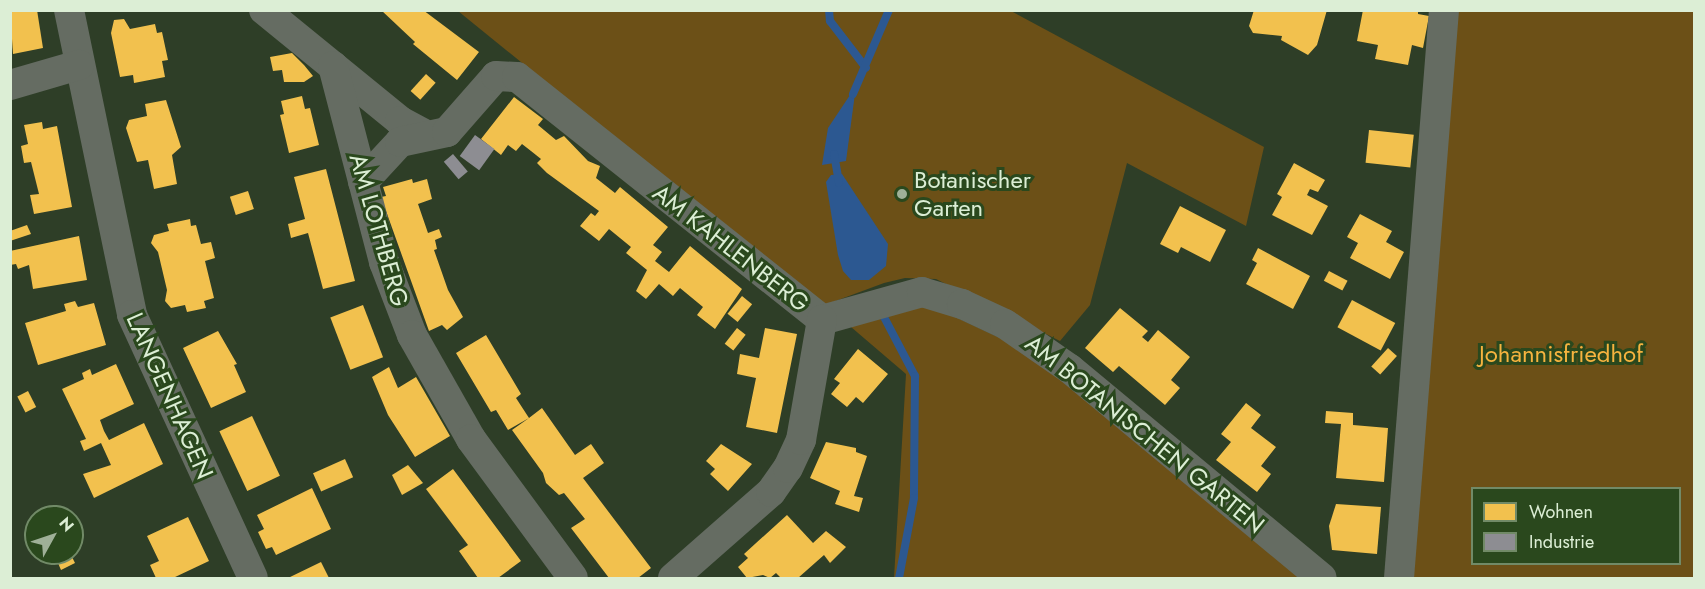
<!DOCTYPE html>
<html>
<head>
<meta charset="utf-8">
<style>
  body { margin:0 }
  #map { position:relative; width:1705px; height:589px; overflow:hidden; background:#2e3e27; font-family:Jost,sans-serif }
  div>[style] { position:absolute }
  .green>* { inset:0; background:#6c5017 }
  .water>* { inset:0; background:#2c5891 }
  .homes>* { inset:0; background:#f2c14e; transform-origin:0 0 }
  .industry>* { inset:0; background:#8d8d92; transform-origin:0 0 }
  .stream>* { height:8px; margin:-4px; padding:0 4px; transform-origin:4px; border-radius:4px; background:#2c5891 }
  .minor>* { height:30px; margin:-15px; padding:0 15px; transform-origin:15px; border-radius:15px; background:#656c62 }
  .dots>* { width:16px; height:16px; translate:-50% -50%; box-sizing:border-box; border:3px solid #2a481d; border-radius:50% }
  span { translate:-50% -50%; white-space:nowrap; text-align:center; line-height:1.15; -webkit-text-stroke:6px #2a481d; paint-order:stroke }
  .poi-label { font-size:24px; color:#dceed5 }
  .left { translate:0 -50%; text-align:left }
  .street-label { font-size:24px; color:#dceed5 }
  .park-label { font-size:24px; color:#f6b33f }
  .frame { position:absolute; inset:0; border:12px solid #dceed5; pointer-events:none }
  .legend { position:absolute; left:1471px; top:487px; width:210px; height:78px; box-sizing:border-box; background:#2a481d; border:2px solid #718a67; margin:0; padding:8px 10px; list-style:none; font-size:18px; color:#dceed5 }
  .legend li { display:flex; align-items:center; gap:12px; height:30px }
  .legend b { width:30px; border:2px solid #718a67 }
  .north { position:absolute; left:24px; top:505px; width:60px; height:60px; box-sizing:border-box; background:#2a481d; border:2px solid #718a67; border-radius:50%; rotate:50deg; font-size:16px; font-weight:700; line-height:24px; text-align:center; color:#dceed5 }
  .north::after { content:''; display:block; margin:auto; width:21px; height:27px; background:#9fb098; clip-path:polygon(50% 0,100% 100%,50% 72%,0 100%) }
</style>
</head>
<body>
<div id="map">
  <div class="green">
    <i style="clip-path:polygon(458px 11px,1011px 11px,1264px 147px,1246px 226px,1127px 163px,1090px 305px,1060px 341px,936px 279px,905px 278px,884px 283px,822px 306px)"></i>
    <i style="clip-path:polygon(evenodd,1457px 11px,1694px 11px,1694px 578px,1408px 578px,1457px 11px,1472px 488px,1680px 488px,1680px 564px,1472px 564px,1472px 488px)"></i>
    <i style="clip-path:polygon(932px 306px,1021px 348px,1304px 578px,894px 578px,906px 374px,851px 327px,862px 319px,894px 309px)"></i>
  </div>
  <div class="water">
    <i style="clip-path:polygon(856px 86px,846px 161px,822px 165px,828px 128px)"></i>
    <i style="clip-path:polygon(842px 174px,888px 244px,886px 266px,869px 280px,851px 280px,843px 271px,838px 255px,826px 182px,831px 175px)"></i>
  </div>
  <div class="homes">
    <i style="clip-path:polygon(10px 10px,37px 10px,43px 48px,13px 54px)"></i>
    <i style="clip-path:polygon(381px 10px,423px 10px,479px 52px,457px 80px,413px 44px,415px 42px)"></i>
    <i style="clip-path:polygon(1254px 10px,1327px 10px,1317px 45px,1308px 55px,1281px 40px,1282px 36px,1253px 33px,1249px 26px)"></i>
    <i style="clip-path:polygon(1363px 10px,1418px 10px,1418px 14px,1429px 16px,1423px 48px,1412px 45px,1408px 65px,1375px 59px,1378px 45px,1357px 41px)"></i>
    <i style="clip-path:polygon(124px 19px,130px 29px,155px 24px,157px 33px,162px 32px,168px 60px,162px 61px,165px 77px,134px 83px,133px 75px,120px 77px,111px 33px,114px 20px)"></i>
    <i style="clip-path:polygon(292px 53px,304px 65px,313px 76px,304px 82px,284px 82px,282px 70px,273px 71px,270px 57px)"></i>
    <i style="left:426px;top:74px;width:13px;height:23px;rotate:42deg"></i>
    <i style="clip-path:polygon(302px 96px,305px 109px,310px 108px,319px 145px,289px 153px,280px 115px,284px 114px,281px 101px)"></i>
    <i style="clip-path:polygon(514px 97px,543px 119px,538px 125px,556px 140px,564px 136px,588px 161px,600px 166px,596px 178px,615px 193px,620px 187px,668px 227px,653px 245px,662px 252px,655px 261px,669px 272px,690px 246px,742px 289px,715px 329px,697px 315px,703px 307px,680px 288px,673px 296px,659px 284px,646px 299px,636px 291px,647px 270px,626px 253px,631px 247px,609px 229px,599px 241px,580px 226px,591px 213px,595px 216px,599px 211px,547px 173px,537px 163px,541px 159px,531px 151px,522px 144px,516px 151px,508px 145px,501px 155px,481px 139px)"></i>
    <i style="clip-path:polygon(166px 100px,181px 147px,172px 155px,177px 184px,154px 189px,148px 160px,137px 162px,126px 128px,129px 120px,147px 116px,145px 104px)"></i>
    <i style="clip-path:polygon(42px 122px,43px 129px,57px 126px,72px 207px,34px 214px,30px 195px,39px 194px,31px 162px,24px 163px,21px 146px,28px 144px,24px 125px)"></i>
    <i style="left:1369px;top:130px;width:45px;height:33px;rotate:6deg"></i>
    <i style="clip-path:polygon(1294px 163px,1325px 180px,1318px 192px,1310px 189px,1307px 195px,1328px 206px,1312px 235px,1272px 215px,1282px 197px,1277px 194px)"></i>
    <i style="clip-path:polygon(326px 169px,355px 281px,323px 289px,308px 233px,291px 238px,288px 224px,305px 219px,294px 177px)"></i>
    <i style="clip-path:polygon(412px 179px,413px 183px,427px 179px,432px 199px,418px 204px,428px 233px,439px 229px,442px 237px,435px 240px,437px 249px,434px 250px,448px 290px,463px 317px,447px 330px,442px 325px,429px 331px,381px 197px,386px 196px,383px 187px)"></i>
    <i style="left:248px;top:191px;width:19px;height:19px;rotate:72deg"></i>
    <i style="clip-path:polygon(1180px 206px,1226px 230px,1210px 262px,1181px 247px,1178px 253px,1160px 244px)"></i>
    <i style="clip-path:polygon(1360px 214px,1392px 231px,1386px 242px,1404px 252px,1390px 279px,1350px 258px,1358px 243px,1347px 237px)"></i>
    <i style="clip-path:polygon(190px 219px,191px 226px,196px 225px,201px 244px,211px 242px,215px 258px,205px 261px,214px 298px,204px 301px,206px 308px,187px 312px,185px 305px,171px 308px,165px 301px,167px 290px,158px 252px,151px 243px,154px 235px,169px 231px,167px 224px)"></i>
    <i style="clip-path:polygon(27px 225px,31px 234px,10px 241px,10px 231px)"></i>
    <i style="clip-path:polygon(79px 236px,87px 280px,33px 289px,29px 265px,18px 269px,16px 264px,10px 265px,10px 251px)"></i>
    <i style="clip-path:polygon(1258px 248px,1310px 276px,1293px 309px,1246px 284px,1257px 263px,1252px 260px)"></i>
    <i style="left:1329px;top:271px;width:21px;height:11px;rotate:28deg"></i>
    <i style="left:742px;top:296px;width:13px;height:23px;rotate:39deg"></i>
    <i style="left:1352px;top:300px;width:49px;height:31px;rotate:28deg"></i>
    <i style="clip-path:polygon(75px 301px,78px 307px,94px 303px,106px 345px,38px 365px,25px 323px,66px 311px,64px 304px)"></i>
    <i style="left:363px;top:305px;width:56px;height:35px;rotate:69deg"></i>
    <i style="clip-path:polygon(1120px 308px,1148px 331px,1142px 337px,1148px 342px,1158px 330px,1190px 357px,1171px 380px,1180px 388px,1165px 405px,1119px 366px,1113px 372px,1085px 348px)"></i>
    <i style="left:737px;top:328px;width:11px;height:20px;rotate:38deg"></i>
    <i style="clip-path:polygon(765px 328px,797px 334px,777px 433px,746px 427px,756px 378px,737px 374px,740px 354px,759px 358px)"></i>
    <i style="clip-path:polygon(218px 331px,237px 364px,234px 365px,246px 392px,211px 408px,183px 348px)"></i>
    <i style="clip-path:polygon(486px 335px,521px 394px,516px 398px,529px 418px,542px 408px,575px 455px,591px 444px,604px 463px,583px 478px,651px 568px,638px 578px,609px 578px,571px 528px,585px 519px,564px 493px,559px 495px,546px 483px,543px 473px,512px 430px,529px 418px,508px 430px,496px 410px,491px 412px,456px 353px)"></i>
    <i style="left:1388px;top:348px;width:12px;height:25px;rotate:42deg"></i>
    <i style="clip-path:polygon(858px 349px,888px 374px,863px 403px,856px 397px,847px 407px,831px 394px,840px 383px,834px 379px)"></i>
    <i style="clip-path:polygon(116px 364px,134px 404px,100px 420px,104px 431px,109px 440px,144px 423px,163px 464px,94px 498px,83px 474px,111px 465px,101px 443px,84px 451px,80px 441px,86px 439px,62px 389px,84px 379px,82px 373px,90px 369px,92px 375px)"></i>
    <i style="clip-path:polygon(389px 367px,398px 388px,416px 377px,450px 436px,415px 457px,388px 415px,372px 377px)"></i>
    <i style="left:28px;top:391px;width:18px;height:12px;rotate:63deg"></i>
    <i style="clip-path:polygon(1246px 403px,1261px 415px,1251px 428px,1276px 447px,1261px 466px,1271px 474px,1257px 492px,1216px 460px,1231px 442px,1221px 434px)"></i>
    <i style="clip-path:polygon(1326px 411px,1353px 413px,1353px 425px,1388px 428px,1384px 482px,1336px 478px,1341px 424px,1325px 423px)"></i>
    <i style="left:252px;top:416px;width:66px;height:36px;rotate:65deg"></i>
    <i style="clip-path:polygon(826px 442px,856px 448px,856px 452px,867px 456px,854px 496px,863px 498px,859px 512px,835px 504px,840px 491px,810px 478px)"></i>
    <i style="clip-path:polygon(721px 444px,752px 464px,728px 491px,710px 474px,715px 469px,706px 461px)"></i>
    <i style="left:345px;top:459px;width:20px;height:35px;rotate:66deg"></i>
    <i style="clip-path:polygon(408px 465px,423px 483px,402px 495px,392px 475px)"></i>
    <i style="clip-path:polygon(453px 469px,521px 561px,498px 578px,478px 578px,459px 551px,468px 545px,426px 489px)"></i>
    <i style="clip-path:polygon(312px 488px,331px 529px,276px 555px,272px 547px,266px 549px,258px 532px,264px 529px,257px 515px)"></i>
    <i style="clip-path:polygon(1336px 504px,1381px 507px,1377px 554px,1332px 550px,1329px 526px)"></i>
    <i style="clip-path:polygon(787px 515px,813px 543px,826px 531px,846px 547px,830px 563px,824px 555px,798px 578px,781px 578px,776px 573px,770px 578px,763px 575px,747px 578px,738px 567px,748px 558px,744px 554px)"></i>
    <i style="clip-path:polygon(188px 517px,209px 561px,173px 578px,156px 578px,150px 565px,159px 561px,147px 536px)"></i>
    <i style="clip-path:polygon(61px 553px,70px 553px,75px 563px,61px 570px,55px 556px)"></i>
    <i style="clip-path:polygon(321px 562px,329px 578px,288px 578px)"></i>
  </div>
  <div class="industry">
    <i style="left:475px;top:135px;width:24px;height:26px;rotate:36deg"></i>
    <i style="left:453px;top:154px;width:23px;height:12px;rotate:50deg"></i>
  </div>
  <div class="stream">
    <i style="left:829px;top:10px;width:11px;rotate:85deg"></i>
    <i style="left:830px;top:21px;width:59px;rotate:52.5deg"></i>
    <i style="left:853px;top:94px;width:91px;rotate:-66.8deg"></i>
    <i style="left:834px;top:154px;width:29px;rotate:80deg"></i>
    <i style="left:884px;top:317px;width:67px;rotate:62.3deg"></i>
    <i style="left:915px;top:376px;width:122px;rotate:90.5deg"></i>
    <i style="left:914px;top:498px;width:81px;rotate:100.6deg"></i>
  </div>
  <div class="minor">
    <i style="left:69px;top:10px;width:311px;rotate:78.3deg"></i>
    <i style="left:132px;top:315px;width:289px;rotate:65.3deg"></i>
    <i style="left:264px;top:10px;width:176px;rotate:39.2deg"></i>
    <i style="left:400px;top:121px;width:27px;rotate:28deg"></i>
    <i style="left:333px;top:66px;width:203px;rotate:75.4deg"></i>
    <i style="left:384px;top:262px;width:78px;rotate:69deg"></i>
    <i style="left:412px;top:335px;width:120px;rotate:60.4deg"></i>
    <i style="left:471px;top:439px;width:172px;rotate:53.7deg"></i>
    <i style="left:10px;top:85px;width:72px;rotate:-16.2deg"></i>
    <i style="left:363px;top:182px;width:54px;rotate:-47.2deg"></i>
    <i style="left:400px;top:142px;width:48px;rotate:-12deg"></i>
    <i style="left:447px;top:132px;width:74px;rotate:-48.8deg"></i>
    <i style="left:496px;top:76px;width:21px;rotate:3deg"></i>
    <i style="left:517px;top:77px;width:390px;rotate:38.5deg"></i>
    <i style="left:822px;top:320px;width:104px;rotate:-15.6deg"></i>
    <i style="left:922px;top:292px;width:42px;rotate:16.7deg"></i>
    <i style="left:962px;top:304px;width:47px;rotate:24.9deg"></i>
    <i style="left:1005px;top:324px;width:79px;rotate:34.7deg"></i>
    <i style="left:1070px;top:369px;width:327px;rotate:39.7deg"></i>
    <i style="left:673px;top:578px;width:130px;rotate:-41.3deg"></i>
    <i style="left:771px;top:492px;width:29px;rotate:-55deg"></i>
    <i style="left:788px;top:468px;width:31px;rotate:-65deg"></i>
    <i style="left:801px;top:440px;width:122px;rotate:-80.1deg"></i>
    <i style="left:1399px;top:578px;width:570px;rotate:-85.47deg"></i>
  </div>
  <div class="dots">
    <i style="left:902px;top:194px;background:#9fb098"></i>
  </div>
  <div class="poi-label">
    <span class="left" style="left:914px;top:194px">Botanischer<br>Garten</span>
  </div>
  <div class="street-label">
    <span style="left:379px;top:230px;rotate:74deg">AM LOTHBERG</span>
    <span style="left:731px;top:248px;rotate:38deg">AM KAHLENBERG</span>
    <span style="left:170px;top:396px;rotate:66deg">LANGENHAGEN</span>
    <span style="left:1145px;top:434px;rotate:39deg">AM BOTANISCHEN GARTEN</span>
  </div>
  <div class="park-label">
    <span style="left:1561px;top:354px">Johannisfriedhof</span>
  </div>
  <div class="frame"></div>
  <ul class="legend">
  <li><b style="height:16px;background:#f2c14e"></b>Wohnen</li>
  <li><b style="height:16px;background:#8d8d92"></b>Industrie</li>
  </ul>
  <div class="north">N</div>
</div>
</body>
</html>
